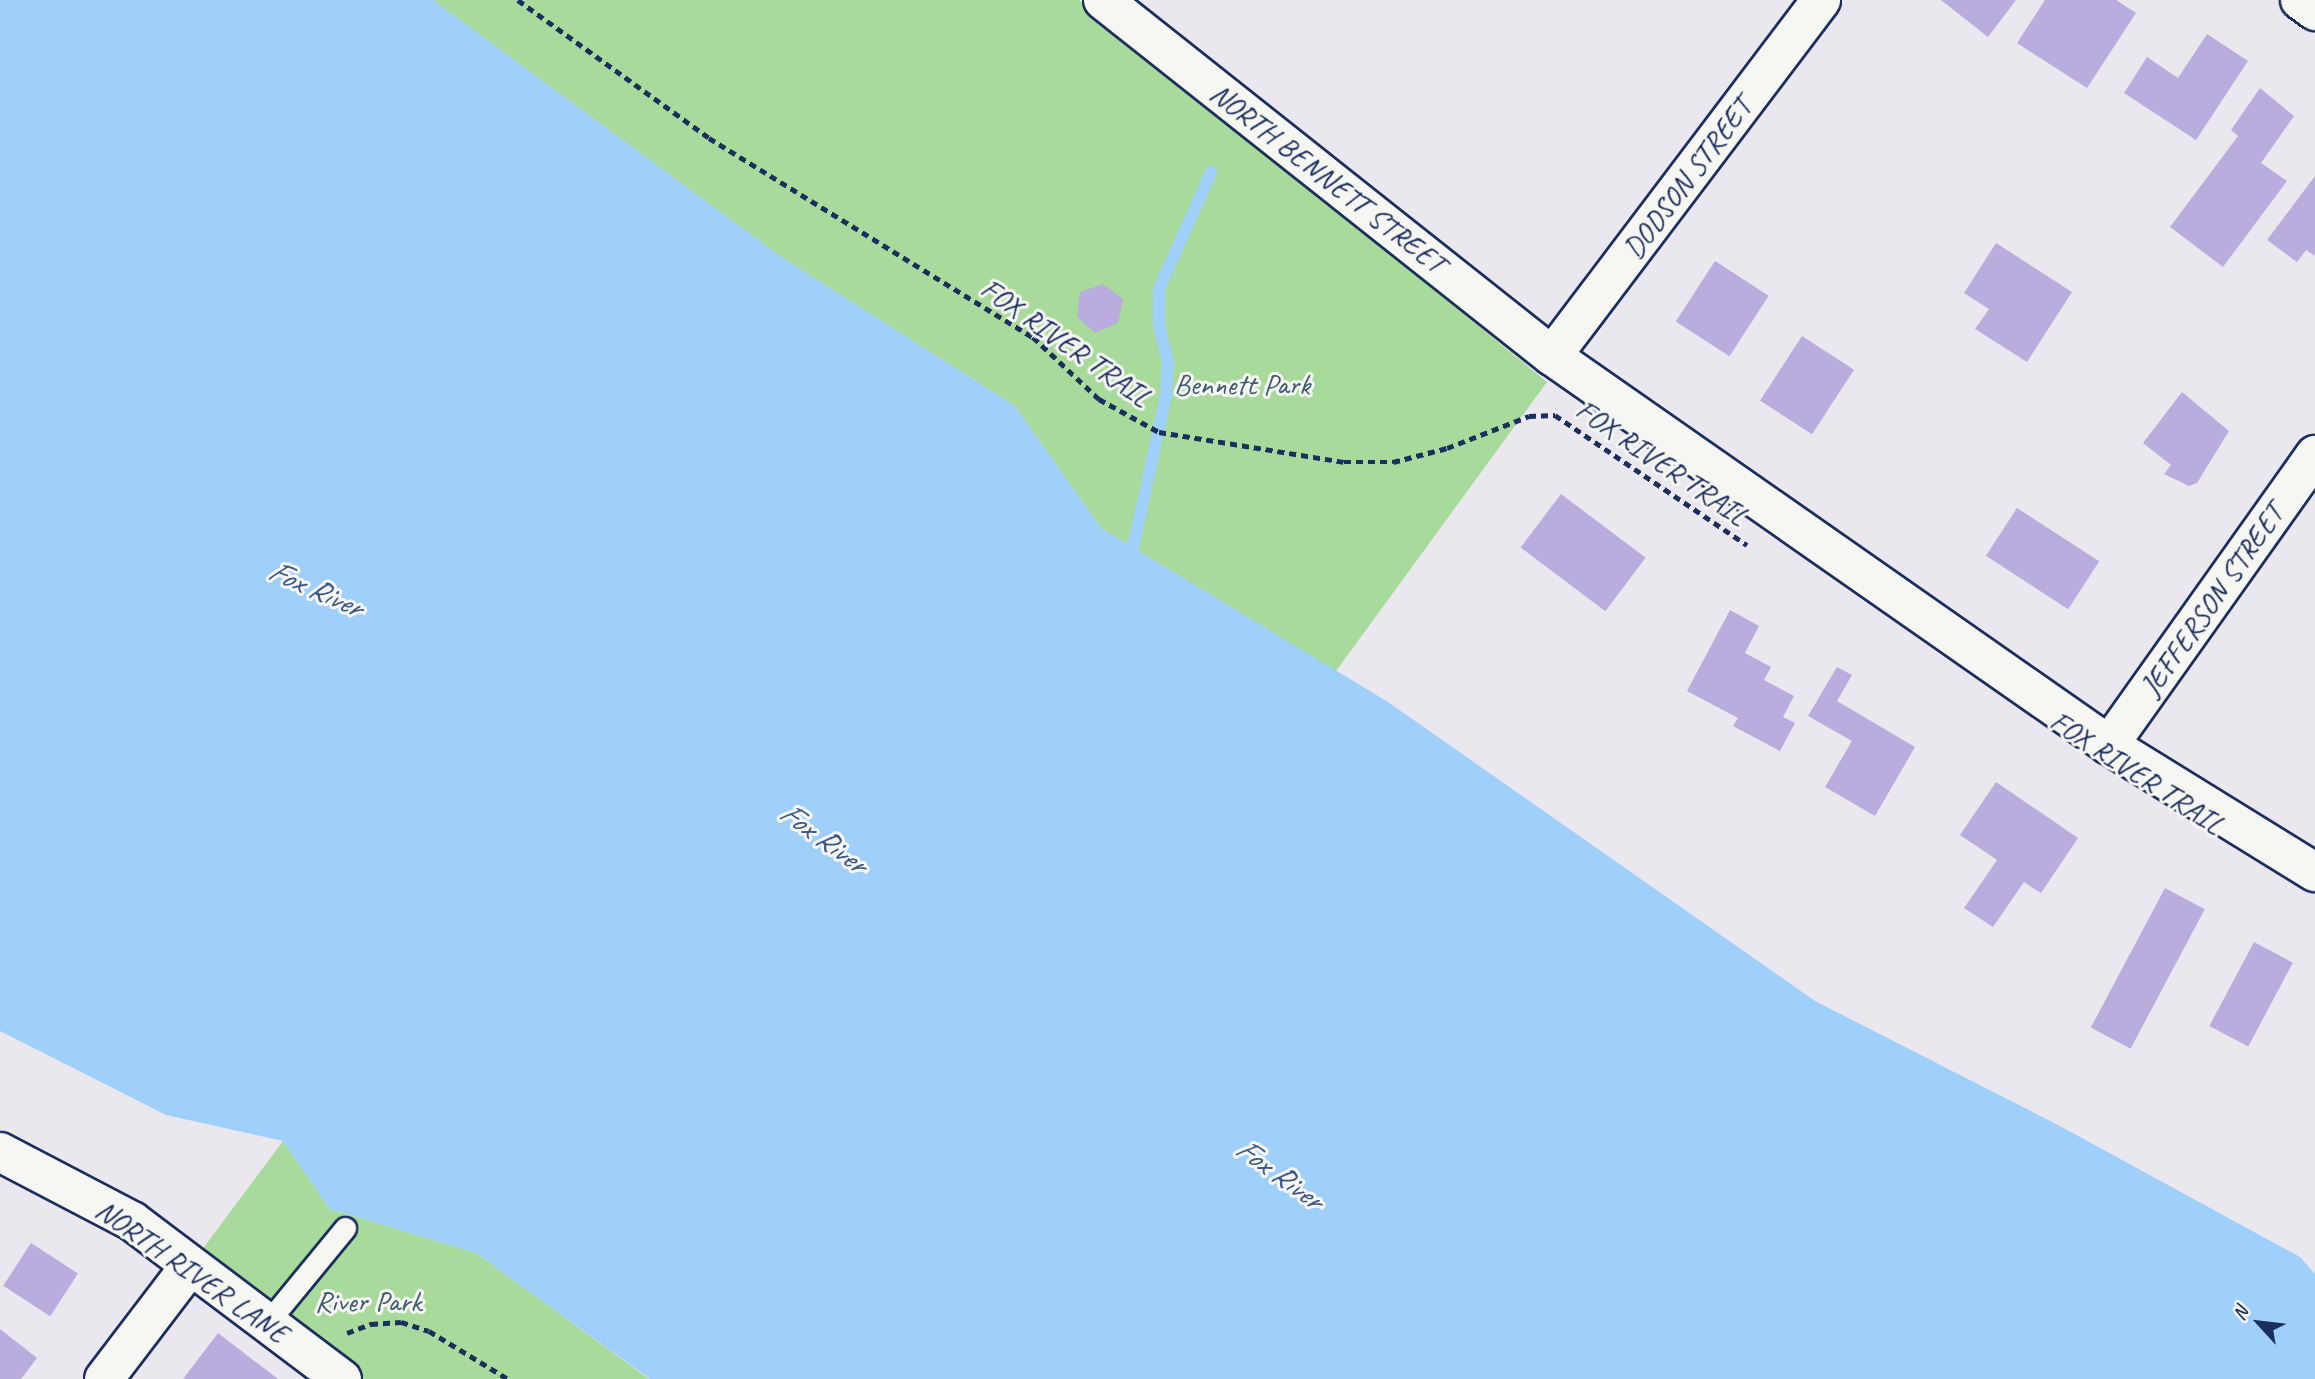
<!DOCTYPE html>
<html>
<head>
<meta charset="utf-8">
<style>
  body { margin:0 }
  #map { position:relative; width:2315px; height:1379px; overflow:hidden; background:#eae7ee; font-family:Caveat,sans-serif }
  div>[style] { position:absolute }
  .green>* { inset:0; background:#a8da9b }
  .water>* { inset:0; background:#9ed0fb }
  .stream>* { height:12px; margin:-6px; padding:0 6px; transform-origin:6px; border-radius:6px; background:#9ed0fb }
  .building>* { inset:0; background:#baadde; transform-origin:0 0 }
  .path>* { height:4.5px; margin-top:-2.25px; transform-origin:0; background:repeating-linear-gradient(90deg,#1b2f5e 0 7px,transparent 0 12px) }
  .roads { filter:drop-shadow(2px 0 #1b2f5e) drop-shadow(-2px 0 #1b2f5e) drop-shadow(0 2px #1b2f5e) drop-shadow(0 -2px #1b2f5e) }
  .service>* { height:21px; margin:-10.5px; padding:0 10.5px; transform-origin:10.5px; border-radius:10.5px; background:#f6f6f2 }
  .minor>* { height:38px; margin:-19px; padding:0 19px; transform-origin:19px; border-radius:19px; background:#f6f6f2 }
  .secondary>* { height:38px; margin:-19px; padding:0 19px; transform-origin:19px; border-radius:19px; background:#f6f6f2 }
  span { translate:-50% -50%; white-space:nowrap; text-align:center; line-height:1.15; -webkit-text-stroke:6px #f6f6f2; paint-order:stroke }
  .street-label { font-size:30px; color:#1b2f5e }
  .park-label { font-size:30px; color:#3e5a6d }
  .water-label { font-size:32px; color:#3c5785; font-style:italic }
  .north { position:absolute; left:2224px; top:1288px; width:70px; height:70px; -webkit-text-stroke:5px #f6f6f2; paint-order:stroke; rotate:297deg; font-size:19px; font-weight:700; line-height:28px; text-align:center; color:#1b2f5e }
  .north::after { content:''; display:block; margin:auto; width:24px; height:32px; background:#1b2f5e; clip-path:polygon(50% 0,100% 100%,50% 72%,0 100%) }
</style>
</head>
<body>
<div id="map">
  <div class="green">
    <i style="clip-path:polygon(433px 0,1079px 0,1547px 382px,1336px 671px,1101px 528px,1015px 406px,780px 256px)"></i>
    <i style="clip-path:polygon(283px 1141px,330px 1209px,476px 1253px,649px 1379px,342px 1379px,190px 1266px)"></i>
  </div>
  <div class="water">
    <i style="clip-path:polygon(0 0,433px 0,780px 256px,1015px 406px,1101px 528px,1388px 702px,1815px 1001px,2058px 1125px,2300px 1257px,2315px 1274px,2315px 1379px,650px 1379px,476px 1253px,330px 1209px,283px 1141px,166px 1115px,0 1031px)"></i>
  </div>
  <div class="stream">
    <i style="left:1133px;top:548px;width:156px;rotate:-77.8deg"></i>
    <i style="left:1166px;top:396px;width:34px;rotate:-87deg"></i>
    <i style="left:1168px;top:362px;width:38px;rotate:-104deg"></i>
    <i style="left:1159px;top:325px;width:36px;rotate:-90deg"></i>
    <i style="left:1159px;top:289px;width:128px;rotate:-66deg"></i>
  </div>
  <div class="building">
    <i style="clip-path:polygon(1941px 0,2016px 0,1988px 37px)"></i>
    <i style="clip-path:polygon(2045px 0,2116px 0,2136px 13px,2087px 88px,2017px 43px)"></i>
    <i style="clip-path:polygon(2207px 34px,2248px 61px,2196px 140px,2124px 93px,2147px 57px,2178px 78px)"></i>
    <i style="clip-path:polygon(2260px 88px,2294px 116px,2261px 163px,2287px 181px,2223px 267px,2170px 227px,2238px 136px,2231px 130px)"></i>
    <i style="clip-path:polygon(2315px 176px,2315px 256px,2306px 250px,2297px 262px,2267px 240px)"></i>
    <i style="clip-path:polygon(1996px 243px,2072px 292px,2027px 362px,1975px 329px,1989px 309px,1964px 293px)"></i>
    <i style="left:1715px;top:261px;width:64px;height:72px;rotate:33deg"></i>
    <i style="clip-path:polygon(1103px 284px,1123px 299px,1118px 323px,1095px 333px,1077px 317px,1080px 292px)"></i>
    <i style="left:1802px;top:336px;width:62px;height:77px;rotate:33deg"></i>
    <i style="clip-path:polygon(2182px 392px,2229px 431px,2197px 483px,2189px 486px,2164px 474px,2171px 465px,2143px 443px)"></i>
    <i style="left:1561px;top:494px;width:106px;height:67px;rotate:37deg"></i>
    <i style="left:2017px;top:508px;width:98px;height:57px;rotate:33deg"></i>
    <i style="clip-path:polygon(1730px 610px,1759px 626px,1745px 653px,1771px 667px,1764px 680px,1794px 696px,1783px 717px,1795px 723px,1780px 751px,1733px 726px,1738px 718px,1687px 691px)"></i>
    <i style="clip-path:polygon(1837px 667px,1852px 675px,1837px 701px,1915px 747px,1875px 816px,1825px 787px,1852px 741px,1808px 716px)"></i>
    <i style="clip-path:polygon(1996px 782px,2078px 838px,2041px 893px,2024px 882px,1993px 927px,1964px 908px,1997px 860px,1960px 835px)"></i>
    <i style="left:2165px;top:888px;width:45px;height:158px;rotate:28deg"></i>
    <i style="left:2254px;top:942px;width:44px;height:95px;rotate:28deg"></i>
    <i style="left:31px;top:1243px;width:56px;height:51px;rotate:33deg"></i>
    <i style="clip-path:polygon(0 1329px,37px 1358px,21px 1379px,0 1379px)"></i>
    <i style="clip-path:polygon(218px 1333px,278px 1379px,183px 1379px)"></i>
  </div>
  <div class="path">
    <i style="left:518px;top:0;width:236px;rotate:35.8deg"></i>
    <i style="left:709px;top:138px;width:380px;rotate:31.6deg"></i>
    <i style="left:1033px;top:337px;width:91px;rotate:43.2deg"></i>
    <i style="left:1099px;top:399px;width:68px;rotate:28.8deg"></i>
    <i style="left:1159px;top:432px;width:187px;rotate:9.2deg"></i>
    <i style="left:1344px;top:462px;width:49px"></i>
    <i style="left:1393px;top:462px;width:56px;rotate:-14.5deg"></i>
    <i style="left:1447px;top:448px;width:88px;rotate:-21.3deg"></i>
    <i style="left:1529px;top:416px;width:26px;rotate:-2deg"></i>
    <i style="left:1555px;top:415px;width:232px;rotate:34.1deg"></i>
    <i style="left:347px;top:1333px;width:26px;rotate:-21deg"></i>
    <i style="left:371px;top:1324px;width:30px;rotate:-4deg"></i>
    <i style="left:401px;top:1322px;width:29px;rotate:18deg"></i>
    <i style="left:429px;top:1331px;width:92px;rotate:31.3deg"></i>
  </div>
  <div class="roads">
    <div class="service">
      <i style="left:267px;top:1323px;width:123px;rotate:-50.6deg"></i>
    </div>
    <div class="minor">
      <i style="left:2300px;top:0;width:19px;rotate:36deg"></i>
      <i style="left:1552px;top:356px;width:446px;rotate:-52.9deg"></i>
      <i style="left:2109px;top:745px;width:356px;rotate:-54.6deg"></i>
      <i style="left:0;top:1152px;width:149px;rotate:27.6deg"></i>
      <i style="left:132px;top:1221px;width:263px;rotate:37deg"></i>
      <i style="left:104px;top:1379px;width:142px;rotate:-52.7deg"></i>
    </div>
    <div class="secondary">
      <i style="left:1103px;top:0;width:573px;rotate:38.41deg"></i>
      <i style="left:1552px;top:356px;width:679px;rotate:34.93deg"></i>
      <i style="left:2109px;top:745px;width:242px;rotate:31.7deg"></i>
    </div>
  </div>
  <div class="street-label">
    <span style="left:1328px;top:178px;rotate:38deg">NORTH BENNETT STREET</span>
    <span style="left:1687px;top:178px;rotate:-53deg">DODSON STREET</span>
    <span style="left:1066px;top:342px;rotate:35deg">FOX RIVER TRAIL</span>
    <span style="left:1662px;top:462px;rotate:34deg">FOX RIVER TRAIL</span>
    <span style="left:2212px;top:600px;rotate:-55deg">JEFFERSON STREET</span>
    <span style="left:2137px;top:772px;rotate:33deg">FOX RIVER TRAIL</span>
    <span style="left:192px;top:1271px;rotate:35deg">NORTH RIVER LANE</span>
  </div>
  <div class="park-label">
    <span style="left:1242px;top:384px">Bennett Park</span>
    <span style="left:368px;top:1301px">River Park</span>
  </div>
  <div class="water-label">
    <span style="left:315px;top:589px;rotate:24deg">Fox River</span>
    <span style="left:823px;top:838px;rotate:36deg">Fox River</span>
    <span style="left:1279px;top:1174px;rotate:36deg">Fox River</span>
  </div>
  <div class="north">N</div>
</div>
</body>
</html>
